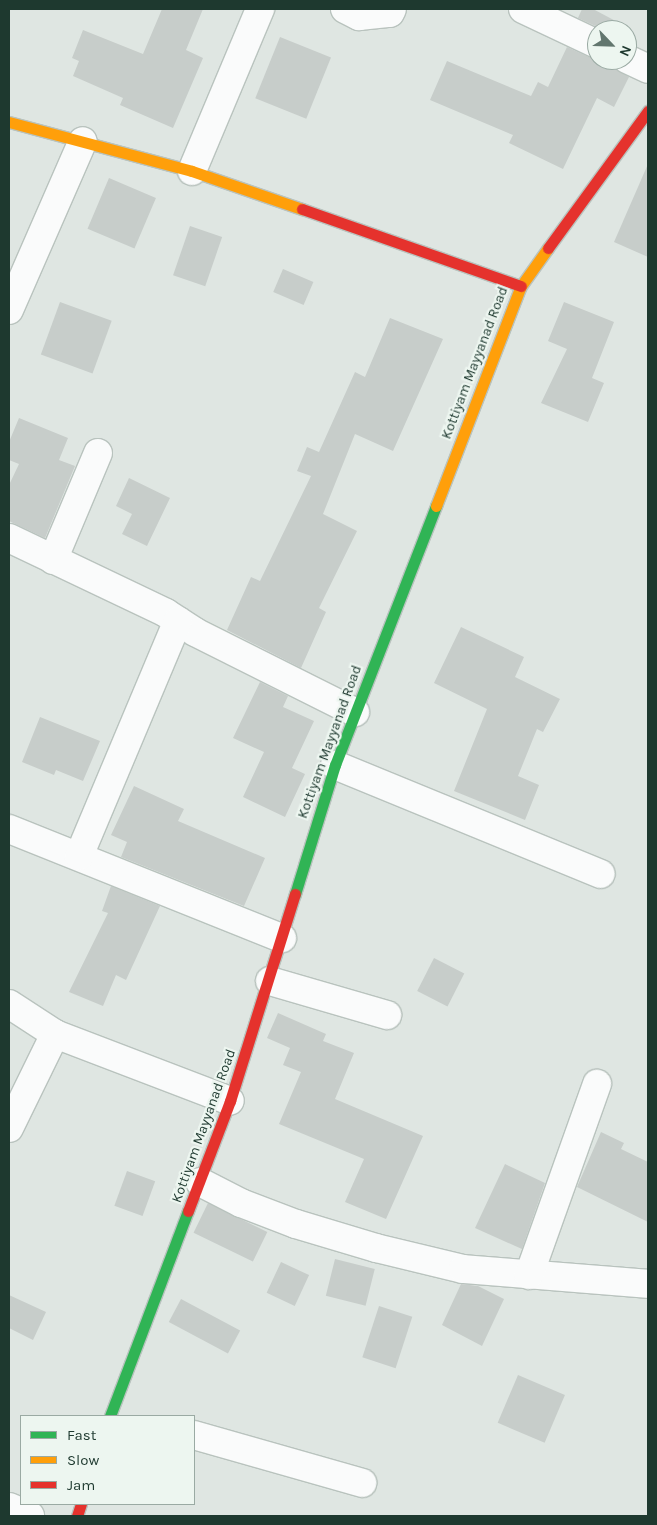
<!DOCTYPE html>
<html>
<head>
<meta charset="utf-8">
<style>
  body { margin:0 }
  #map { position:relative; width:657px; height:1525px; overflow:hidden; background:#dfe6e2; font-family:Karla,sans-serif }
  div>[style] { position:absolute }
  .building>* { inset:0; background:#c7cdca; transform-origin:0 0 }
  .roads { filter:drop-shadow(1px 0 #b9c3be) drop-shadow(-1px 0 #b9c3be) drop-shadow(0 1px #b9c3be) drop-shadow(0 -1px #b9c3be) }
  .street>* { height:28px; margin:-14px; padding:0 14px; transform-origin:14px; border-radius:14px; background:#fafbfb }
  .fast>* { height:11px; margin:-5.5px; padding:0 5.5px; transform-origin:5.5px; border-radius:5.5px; background:#30b455 }
  .slow>* { height:11px; margin:-5.5px; padding:0 5.5px; transform-origin:5.5px; border-radius:5.5px; background:#ff9f0a }
  .jam>* { height:11px; margin:-5.5px; padding:0 5.5px; transform-origin:5.5px; border-radius:5.5px; background:#e5322d }
  span { translate:-50% -50%; white-space:nowrap; text-align:center; line-height:1.15; -webkit-text-stroke:4.5px #edf6f0; paint-order:stroke }
  .street-label { font-size:14px; color:#1e392f }
  .frame { position:absolute; inset:0; border:10px solid #1e392f; pointer-events:none }
  .legend { position:absolute; left:20px; top:1415px; width:175px; height:90px; box-sizing:border-box; background:#edf6f0; border:1px solid #9aaaa3; margin:0; padding:6px 9px; list-style:none; font-size:15px; color:#1e392f }
  .legend li { display:flex; align-items:center; gap:10px; height:25px }
  .legend b { width:25px; border:1px solid #9aaaa3 }
  .north { position:absolute; left:587px; top:20px; width:50px; height:50px; box-sizing:border-box; background:#edf6f0; border:1px solid #9aaaa3; border-radius:50%; rotate:114deg; font-size:14px; font-weight:700; line-height:20px; text-align:center; color:#1e392f }
  .north::after { content:''; display:block; margin:auto; width:18px; height:22px; background:#62766e; clip-path:polygon(50% 0,100% 100%,50% 72%,0 100%) }
</style>
</head>
<body>
<div id="map">
  <div class="building">
    <i style="clip-path:polygon(162px 9px,203px 9px,186px 50px,203px 58px,173px 128px,120px 105px,123px 98px,73px 76px,79px 61px,72px 58px,83px 30px,143px 54px)"></i>
    <i style="clip-path:polygon(582px 9px,593px 9px,625px 26px,623px 30px,604px 30px,578px 18px)"></i>
    <i style="left:280px;top:37px;width:55px;height:66px;rotate:22deg"></i>
    <i style="clip-path:polygon(567px 47px,591px 58px,611px 60px,614px 68px,629px 77px,614px 107px,597px 98px,563px 169px,509px 143px,513px 135px,430px 100px,447px 61px,531px 96px,538px 82px,548px 87px)"></i>
    <i style="clip-path:polygon(648px 164px,648px 257px,614px 242px)"></i>
    <i style="left:109px;top:178px;width:51px;height:55px;rotate:23deg"></i>
    <i style="left:190px;top:226px;width:34px;height:52px;rotate:19deg"></i>
    <i style="left:283px;top:269px;width:33px;height:25px;rotate:23deg"></i>
    <i style="left:60px;top:302px;width:55px;height:56px;rotate:20deg"></i>
    <i style="clip-path:polygon(564px 302px,614px 322px,592px 378px,604px 383px,588px 422px,541px 403px,567px 349px,548px 341px)"></i>
    <i style="clip-path:polygon(390px 318px,443px 339px,393px 451px,355px 434px,323px 514px,357px 531px,319px 608px,326px 612px,301px 668px,227px 630px,251px 577px,260px 581px,311px 476px,297px 471px,307px 447px,319px 452px,355px 372px,365px 377px)"></i>
    <i style="clip-path:polygon(19px 418px,68px 438px,59px 460px,75px 466px,45px 538px,9px 521px,9px 485px,19px 464px,9px 460px,9px 442px)"></i>
    <i style="clip-path:polygon(129px 478px,170px 498px,147px 546px,122px 534px,132px 514px,116px 506px)"></i>
    <i style="clip-path:polygon(461px 627px,524px 657px,515px 677px,560px 699px,543px 732px,537px 729px,518px 776px,539px 785px,525px 820px,454px 791px,487px 709px,434px 683px)"></i>
    <i style="clip-path:polygon(260px 682px,288px 696px,283px 707px,314px 721px,292px 768px,305px 774px,285px 817px,243px 797px,264px 752px,233px 738px)"></i>
    <i style="clip-path:polygon(40px 717px,100px 741px,83px 781px,56px 770px,54px 775px,22px 762px)"></i>
    <i style="clip-path:polygon(134px 786px,184px 809px,178px 821px,265px 858px,244px 906px,121px 857px,127px 842px,111px 835px)"></i>
    <i style="clip-path:polygon(111px 886px,160px 906px,126px 980px,116px 975px,103px 1006px,69px 992px,108px 913px,102px 911px)"></i>
    <i style="left:434px;top:958px;width:34px;height:37px;rotate:27deg"></i>
    <i style="clip-path:polygon(278px 1013px,326px 1034px,323px 1041px,354px 1053px,335px 1099px,423px 1136px,386px 1219px,345px 1202px,364px 1159px,279px 1124px,301px 1072px,283px 1065px,290px 1048px,267px 1038px)"></i>
    <i style="clip-path:polygon(601px 1132px,624px 1143px,621px 1149px,648px 1162px,648px 1222px,577px 1187px)"></i>
    <i style="clip-path:polygon(505px 1164px,545px 1183px,522px 1249px,475px 1228px)"></i>
    <i style="left:127px;top:1171px;width:30px;height:37px;rotate:20deg"></i>
    <i style="left:208px;top:1203px;width:66px;height:33px;rotate:26deg"></i>
    <i style="left:335px;top:1259px;width:41px;height:38px;rotate:14deg"></i>
    <i style="left:281px;top:1262px;width:31px;height:34px;rotate:25deg"></i>
    <i style="clip-path:polygon(461px 1284px,478px 1286px,504px 1299px,482px 1346px,442px 1325px)"></i>
    <i style="clip-path:polygon(9px 1295px,46px 1312px,33px 1340px,9px 1328px)"></i>
    <i style="left:181px;top:1299px;width:67px;height:26px;rotate:28deg"></i>
    <i style="left:379px;top:1306px;width:35px;height:54px;rotate:18deg"></i>
    <i style="left:518px;top:1375px;width:51px;height:52px;rotate:23deg"></i>
  </div>
  <div class="roads">
    <div class="street">
      <i style="left:345px;top:9px;width:16px;rotate:27deg"></i>
      <i style="left:359px;top:16px;width:31px;rotate:-6deg"></i>
      <i style="left:390px;top:13px;width:4px;rotate:-63deg"></i>
      <i style="left:523px;top:9px;width:82px;rotate:25.3deg"></i>
      <i style="left:627px;top:59px;width:23px;rotate:25deg"></i>
      <i style="left:192px;top:171px;width:176px;rotate:-67.2deg"></i>
      <i style="left:9px;top:310px;width:184px;rotate:-66.4deg"></i>
      <i style="left:9px;top:538px;width:174px;rotate:25.5deg"></i>
      <i style="left:166px;top:613px;width:35px;rotate:33deg"></i>
      <i style="left:195px;top:632px;width:179px;rotate:26.6deg"></i>
      <i style="left:53px;top:560px;width:116px;rotate:-67.2deg"></i>
      <i style="left:335px;top:765px;width:287px;rotate:22.3deg"></i>
      <i style="left:9px;top:829px;width:294px;rotate:21.8deg"></i>
      <i style="left:79px;top:856px;width:255px;rotate:-67.2deg"></i>
      <i style="left:270px;top:981px;width:122px;rotate:16.2deg"></i>
      <i style="left:9px;top:1004px;width:55px;rotate:33.1deg"></i>
      <i style="left:55px;top:1034px;width:187px;rotate:20.9deg"></i>
      <i style="left:9px;top:1128px;width:105px;rotate:-63.9deg"></i>
      <i style="left:200px;top:1182px;width:46px;rotate:27.1deg"></i>
      <i style="left:241px;top:1203px;width:59px;rotate:20.9deg"></i>
      <i style="left:296px;top:1224px;width:84px;rotate:16.7deg"></i>
      <i style="left:376px;top:1248px;width:89px;rotate:13.6deg"></i>
      <i style="left:463px;top:1269px;width:186px;rotate:4.6deg"></i>
      <i style="left:529px;top:1275px;width:203px;rotate:-70.4deg"></i>
      <i style="left:194px;top:1435px;width:175px;rotate:15.9deg"></i>
      <i style="left:9px;top:1507px;width:23px;rotate:23deg"></i>
    </div>
    <div class="fast">
      <i style="left:295px;top:894px;width:135px;rotate:-72.8deg"></i>
      <i style="left:335px;top:765px;width:278px;rotate:-68.7deg"></i>
      <i style="left:110px;top:1416px;width:219px;rotate:-69.2deg"></i>
    </div>
    <div class="slow">
      <i style="left:9px;top:122px;width:189px;rotate:15deg"></i>
      <i style="left:192px;top:171px;width:116px;rotate:19.1deg"></i>
      <i style="left:436px;top:506px;width:236px;rotate:-68.9deg"></i>
      <i style="left:521px;top:286px;width:47px;rotate:-54.6deg"></i>
    </div>
    <div class="jam">
      <i style="left:302px;top:209px;width:232px;rotate:19.4deg"></i>
      <i style="left:548px;top:248px;width:170px;rotate:-53.9deg"></i>
      <i style="left:188px;top:1211px;width:118px;rotate:-69.1deg"></i>
      <i style="left:230px;top:1101px;width:217px;rotate:-72.6deg"></i>
      <i style="left:77px;top:1516px;width:13px;rotate:-72deg"></i>
    </div>
  </div>
  <div class="street-label">
    <span style="left:475px;top:363px;rotate:-69deg">Kottiyam Mayyanad Road</span>
    <span style="left:330px;top:742px;rotate:-70deg">Kottiyam Mayyanad Road</span>
    <span style="left:204px;top:1126px;rotate:-70deg">Kottiyam Mayyanad Road</span>
  </div>
  <div class="frame"></div>
  <ul class="legend">
  <li><b style="height:6px;background:#30b455"></b>Fast</li>
  <li><b style="height:6px;background:#ff9f0a"></b>Slow</li>
  <li><b style="height:6px;background:#e5322d"></b>Jam</li>
  </ul>
  <div class="north">N</div>
</div>
</body>
</html>
